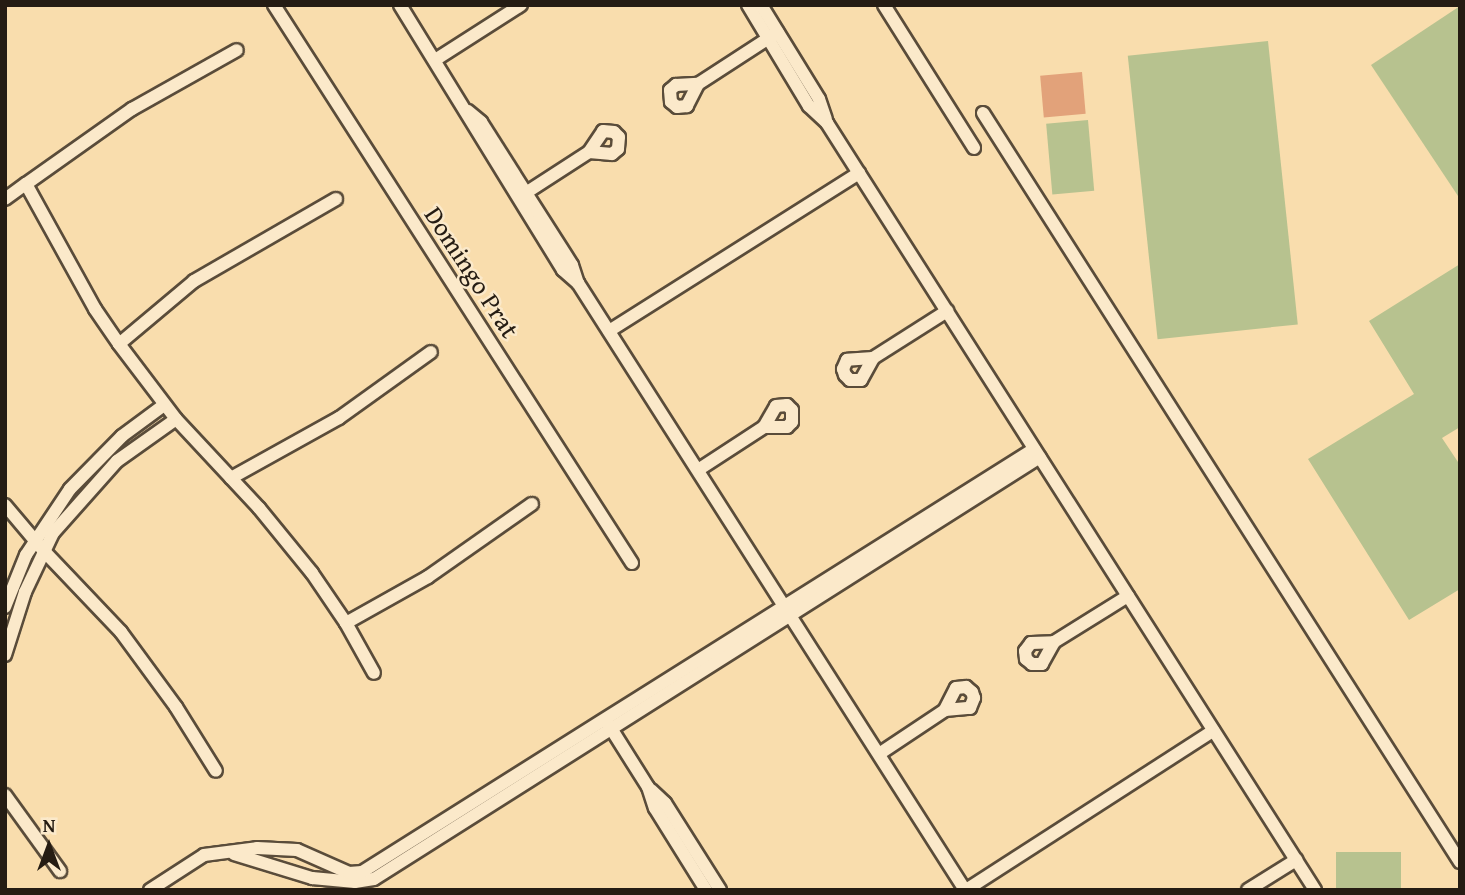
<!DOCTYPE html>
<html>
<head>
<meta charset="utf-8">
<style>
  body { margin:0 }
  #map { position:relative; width:1465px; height:895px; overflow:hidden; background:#f9ddad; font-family:"Gentium Book Plus",serif }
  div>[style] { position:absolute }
  .green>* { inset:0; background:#b7c28f; transform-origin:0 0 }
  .building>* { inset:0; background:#e2a27a; transform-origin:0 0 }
  .roads { filter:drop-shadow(2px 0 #5a4c3a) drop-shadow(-2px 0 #5a4c3a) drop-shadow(0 2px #5a4c3a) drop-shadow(0 -2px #5a4c3a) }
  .minor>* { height:12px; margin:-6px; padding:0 6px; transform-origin:6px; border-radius:6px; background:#fbe9ca }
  span { translate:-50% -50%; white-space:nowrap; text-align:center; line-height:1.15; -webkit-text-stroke:5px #fbe9ca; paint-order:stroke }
  .street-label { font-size:26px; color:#251c13 }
  .frame { position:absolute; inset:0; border:7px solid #251c13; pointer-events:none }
  .north { position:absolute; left:14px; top:811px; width:70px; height:70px; -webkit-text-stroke:5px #fbe9ca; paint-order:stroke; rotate:0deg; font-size:19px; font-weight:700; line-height:28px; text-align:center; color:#251c13 }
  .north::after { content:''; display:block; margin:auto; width:24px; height:32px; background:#251c13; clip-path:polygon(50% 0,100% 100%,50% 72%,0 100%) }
</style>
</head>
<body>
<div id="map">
  <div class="green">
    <i style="clip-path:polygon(1460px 6px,1460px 199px,1371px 65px)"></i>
    <i style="left:1268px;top:41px;width:285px;height:141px;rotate:84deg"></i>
    <i style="left:1088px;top:120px;width:71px;height:42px;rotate:85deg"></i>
    <i style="clip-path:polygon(1460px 264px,1460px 427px,1442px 438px,1460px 465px,1460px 589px,1409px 620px,1308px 459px,1414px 394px,1369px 321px)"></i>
    <i style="left:1401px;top:852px;width:38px;height:65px;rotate:90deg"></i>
  </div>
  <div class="building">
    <i style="left:1082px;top:72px;width:42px;height:42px;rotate:85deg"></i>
  </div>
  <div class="roads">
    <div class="minor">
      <i style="left:274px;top:5px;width:663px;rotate:57.32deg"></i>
      <i style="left:400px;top:5px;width:311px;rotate:58.4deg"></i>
      <i style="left:563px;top:270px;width:20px;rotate:41deg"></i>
      <i style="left:578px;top:283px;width:720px;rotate:57.48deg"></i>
      <i style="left:748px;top:5px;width:118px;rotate:58.9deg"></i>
      <i style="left:809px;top:106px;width:25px;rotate:43deg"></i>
      <i style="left:827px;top:123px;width:909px;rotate:57.53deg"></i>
      <i style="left:761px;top:5px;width:110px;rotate:58.3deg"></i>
      <i style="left:819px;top:99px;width:21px;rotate:71deg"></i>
      <i style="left:884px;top:5px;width:169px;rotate:57.8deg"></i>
      <i style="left:435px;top:60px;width:102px;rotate:-32.6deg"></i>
      <i style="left:698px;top:84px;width:25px;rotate:117deg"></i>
      <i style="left:687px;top:106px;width:10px;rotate:174deg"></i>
      <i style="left:677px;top:107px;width:8px;rotate:-140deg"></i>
      <i style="left:671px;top:102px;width:12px;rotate:-95deg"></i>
      <i style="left:670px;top:90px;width:8px;rotate:-40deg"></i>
      <i style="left:676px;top:85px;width:22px;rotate:-3deg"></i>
      <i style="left:698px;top:84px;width:95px;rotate:-33deg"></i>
      <i style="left:468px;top:111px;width:17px;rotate:40deg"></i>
      <i style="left:481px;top:122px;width:84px;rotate:57.6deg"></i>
      <i style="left:526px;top:193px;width:85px;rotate:57.4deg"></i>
      <i style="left:572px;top:265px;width:19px;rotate:72deg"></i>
      <i style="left:983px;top:113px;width:888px;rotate:57.51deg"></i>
      <i style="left:26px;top:184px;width:130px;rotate:-35.3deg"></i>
      <i style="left:132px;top:109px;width:120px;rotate:-29.3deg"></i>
      <i style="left:521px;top:196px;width:81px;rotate:-32.9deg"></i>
      <i style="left:589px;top:152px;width:25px;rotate:-56deg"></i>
      <i style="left:603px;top:131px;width:11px;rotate:5deg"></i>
      <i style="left:614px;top:132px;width:7px;rotate:45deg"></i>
      <i style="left:619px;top:137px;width:12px;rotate:95deg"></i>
      <i style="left:618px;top:149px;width:8px;rotate:140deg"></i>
      <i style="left:612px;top:154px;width:23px;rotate:-175deg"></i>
      <i style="left:5px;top:199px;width:26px;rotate:-36deg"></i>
      <i style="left:26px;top:184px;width:143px;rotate:61.1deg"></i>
      <i style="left:95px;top:309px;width:42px;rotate:55.6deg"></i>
      <i style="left:119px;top:344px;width:94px;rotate:52.8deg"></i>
      <i style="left:176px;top:419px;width:122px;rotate:47deg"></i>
      <i style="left:259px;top:508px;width:84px;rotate:50.8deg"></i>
      <i style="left:312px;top:573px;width:60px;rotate:55.8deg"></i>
      <i style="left:346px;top:623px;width:57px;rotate:60.8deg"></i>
      <i style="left:609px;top:331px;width:296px;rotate:-32.3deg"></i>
      <i style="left:119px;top:344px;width:98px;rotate:-40deg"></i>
      <i style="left:194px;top:281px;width:164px;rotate:-30deg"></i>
      <i style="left:873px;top:358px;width:26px;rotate:176deg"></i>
      <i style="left:847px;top:360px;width:10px;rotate:114deg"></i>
      <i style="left:843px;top:369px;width:6px;rotate:72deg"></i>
      <i style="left:845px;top:375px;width:7px;rotate:45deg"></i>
      <i style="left:850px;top:380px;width:11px"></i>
      <i style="left:861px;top:380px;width:25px;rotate:-61deg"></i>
      <i style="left:873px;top:358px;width:88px;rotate:-32.4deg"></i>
      <i style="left:698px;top:470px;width:79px;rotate:-33.1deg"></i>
      <i style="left:764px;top:427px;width:24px;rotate:-60deg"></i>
      <i style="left:776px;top:406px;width:11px;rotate:-5deg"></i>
      <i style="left:787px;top:405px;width:7px;rotate:45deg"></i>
      <i style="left:792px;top:410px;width:12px;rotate:90deg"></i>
      <i style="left:792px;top:422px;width:7px;rotate:135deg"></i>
      <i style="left:787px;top:427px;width:23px;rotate:180deg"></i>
      <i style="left:231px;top:478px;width:124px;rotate:-29.1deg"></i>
      <i style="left:339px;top:418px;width:113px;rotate:-35.7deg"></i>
      <i style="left:5px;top:505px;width:59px;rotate:49.8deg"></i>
      <i style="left:43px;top:550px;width:113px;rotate:46.4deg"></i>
      <i style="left:121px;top:632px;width:93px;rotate:53.7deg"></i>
      <i style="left:176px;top:707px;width:75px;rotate:58deg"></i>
      <i style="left:5px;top:607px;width:56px;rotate:-68deg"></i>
      <i style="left:26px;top:555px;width:79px;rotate:-56.3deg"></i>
      <i style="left:70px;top:489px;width:74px;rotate:-45.5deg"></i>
      <i style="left:122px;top:436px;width:52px;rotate:-36.4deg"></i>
      <i style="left:346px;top:623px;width:94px;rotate:-29.3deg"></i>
      <i style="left:428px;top:577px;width:127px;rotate:-35.1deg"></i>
      <i style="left:1054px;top:642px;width:25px;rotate:119deg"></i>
      <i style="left:1042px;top:664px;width:10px;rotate:180deg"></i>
      <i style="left:1032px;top:664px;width:8px;rotate:-140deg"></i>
      <i style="left:1026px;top:659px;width:8px;rotate:-97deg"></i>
      <i style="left:1025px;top:651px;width:10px;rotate:-53deg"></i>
      <i style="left:1031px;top:643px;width:23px;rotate:-2deg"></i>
      <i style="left:1054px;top:642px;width:87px;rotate:-31.9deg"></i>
      <i style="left:5px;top:655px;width:66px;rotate:-72.4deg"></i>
      <i style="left:25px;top:592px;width:65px;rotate:-64.6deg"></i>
      <i style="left:53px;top:533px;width:96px;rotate:-48.4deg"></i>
      <i style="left:117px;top:461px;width:72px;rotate:-35.4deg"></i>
      <i style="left:607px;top:722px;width:77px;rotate:57.8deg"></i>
      <i style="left:648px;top:787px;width:22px;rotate:72deg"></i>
      <i style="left:655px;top:808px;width:97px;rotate:58.1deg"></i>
      <i style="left:879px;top:754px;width:79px;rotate:-33.7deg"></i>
      <i style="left:945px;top:710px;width:25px;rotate:-5deg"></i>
      <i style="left:970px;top:708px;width:11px;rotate:-68deg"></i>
      <i style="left:974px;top:698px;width:6px;rotate:-108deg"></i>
      <i style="left:972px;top:692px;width:8px;rotate:-140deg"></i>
      <i style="left:966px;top:687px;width:10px;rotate:174deg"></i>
      <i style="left:956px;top:688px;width:25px;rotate:117deg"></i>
      <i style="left:651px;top:790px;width:19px;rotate:43deg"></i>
      <i style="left:665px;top:803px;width:103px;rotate:57.7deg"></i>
      <i style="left:5px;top:795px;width:94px;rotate:54.1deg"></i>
      <i style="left:234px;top:854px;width:82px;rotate:17.1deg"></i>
      <i style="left:312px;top:878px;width:43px;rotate:5.3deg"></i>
      <i style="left:355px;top:882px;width:19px;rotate:-9deg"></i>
      <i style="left:374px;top:879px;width:788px;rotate:-32.36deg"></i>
      <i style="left:150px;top:890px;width:64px;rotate:-32.9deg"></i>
      <i style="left:204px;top:855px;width:53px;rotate:-7.5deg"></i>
      <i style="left:257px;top:848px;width:40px;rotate:2.9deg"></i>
      <i style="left:297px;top:850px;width:57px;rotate:23.9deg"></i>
      <i style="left:349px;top:873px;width:13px;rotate:-4deg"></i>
      <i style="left:362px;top:872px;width:794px;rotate:-32.19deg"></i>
      <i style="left:966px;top:890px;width:294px;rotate:-32.8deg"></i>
      <i style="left:1248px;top:890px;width:57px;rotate:-32deg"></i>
    </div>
  </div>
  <div class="street-label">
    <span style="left:472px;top:272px;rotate:57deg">Domingo Prat</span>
  </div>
  <div class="frame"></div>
  <div class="north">N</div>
</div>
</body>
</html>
